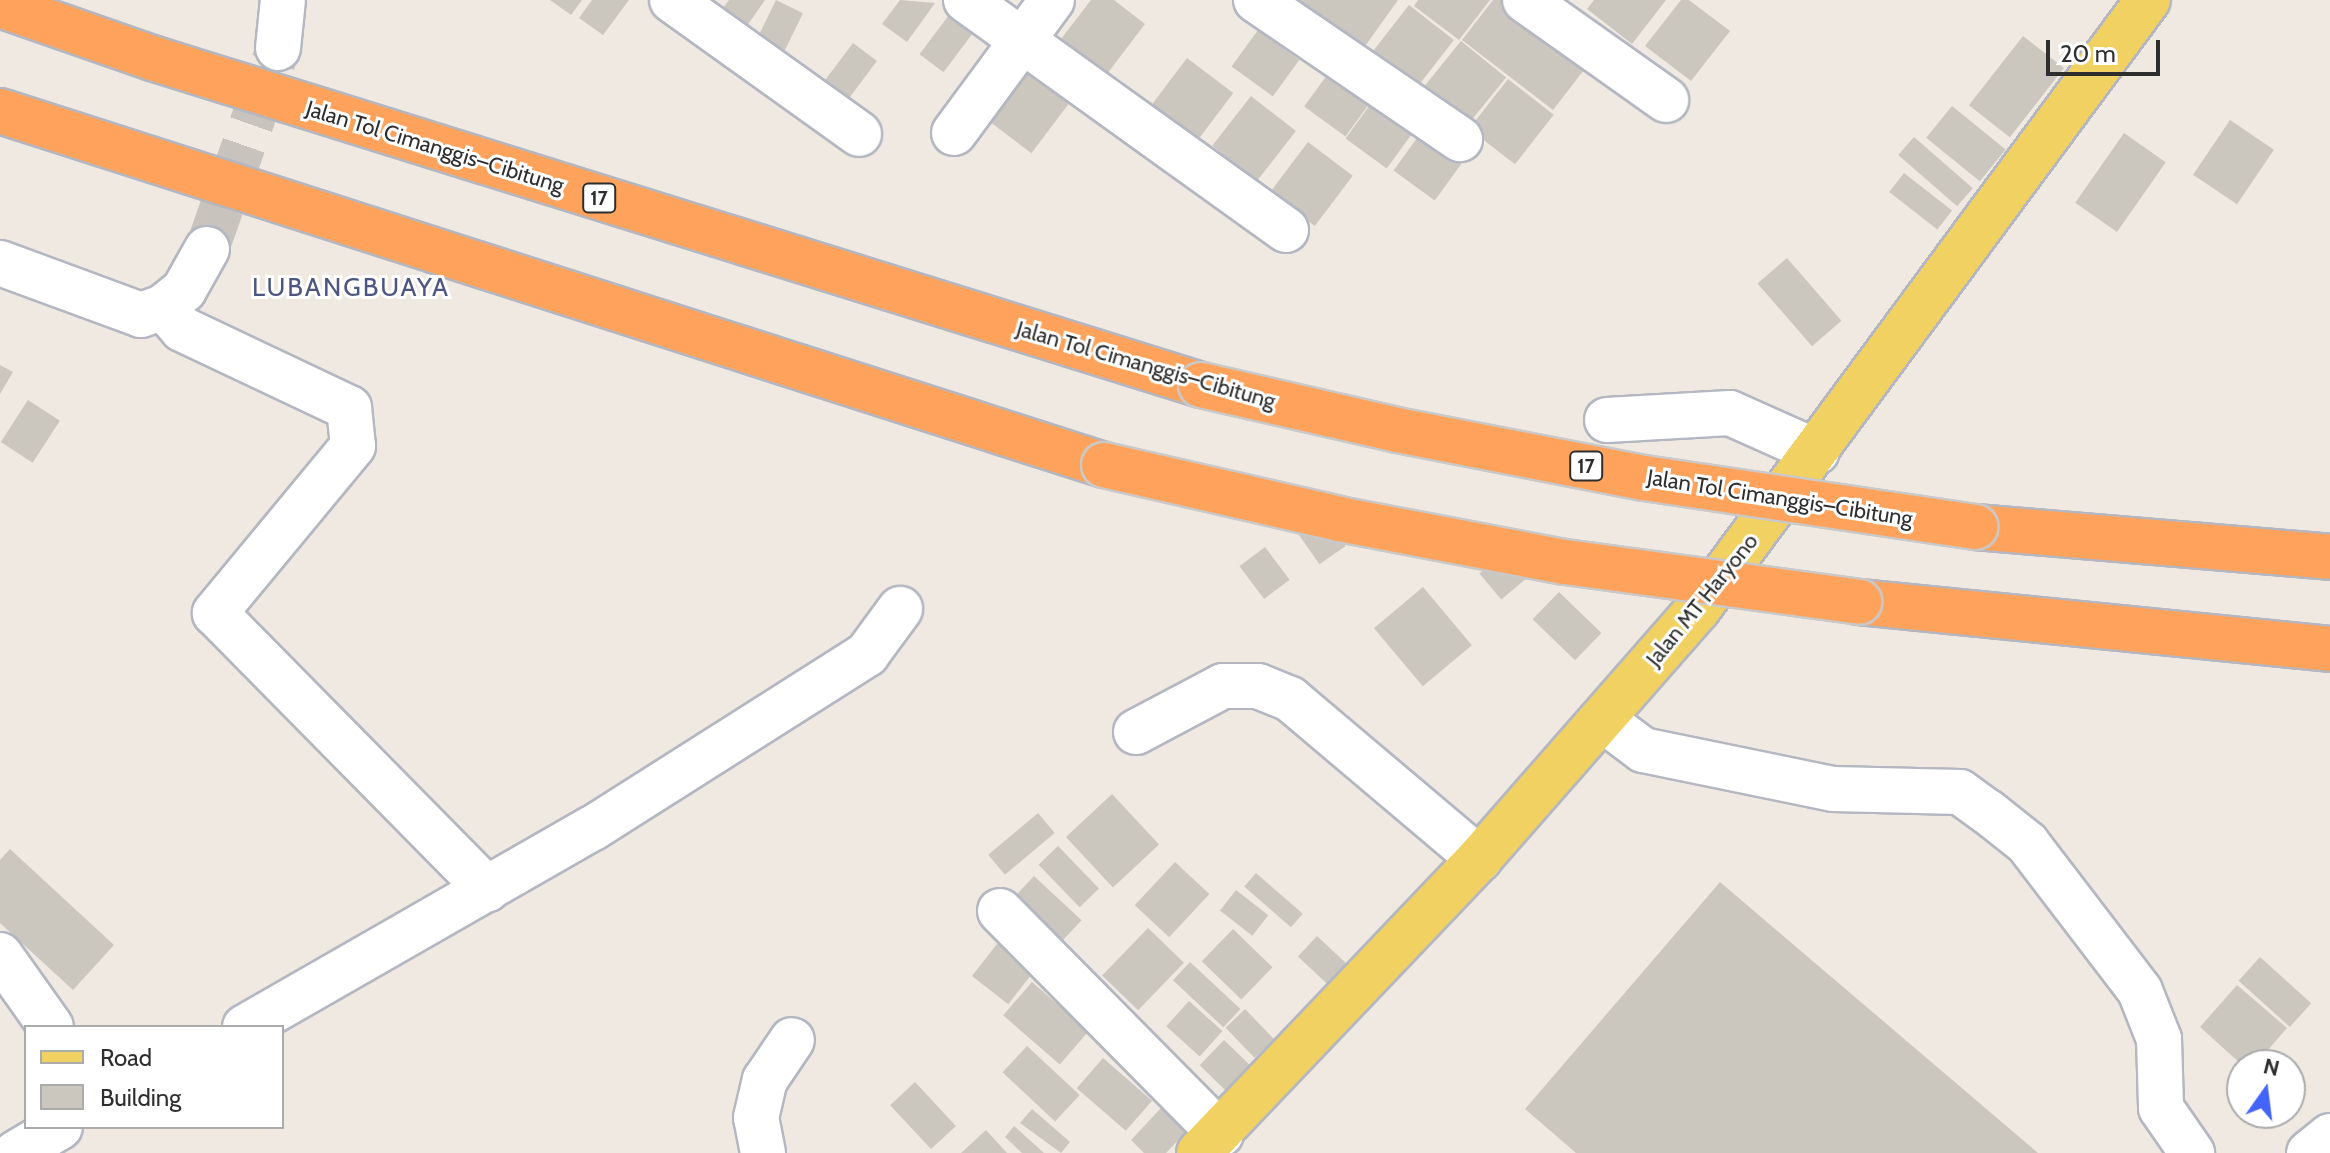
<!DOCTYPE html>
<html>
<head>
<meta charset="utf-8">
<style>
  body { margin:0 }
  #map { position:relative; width:2330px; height:1153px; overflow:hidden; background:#efe9e1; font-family:Cabin,sans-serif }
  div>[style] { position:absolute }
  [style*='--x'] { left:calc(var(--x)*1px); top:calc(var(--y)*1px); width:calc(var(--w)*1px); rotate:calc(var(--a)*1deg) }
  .building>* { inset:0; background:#cbc7bf; transform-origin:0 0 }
  .minor-tunnel>* { height:44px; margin-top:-22px; transform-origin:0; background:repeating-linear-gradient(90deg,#c8c4bd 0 44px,transparent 0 66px) }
  .roads { filter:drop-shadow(2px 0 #b4b7c1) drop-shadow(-2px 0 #b4b7c1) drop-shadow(0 2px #b4b7c1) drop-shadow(0 -2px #b4b7c1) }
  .minor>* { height:44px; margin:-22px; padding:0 22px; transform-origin:22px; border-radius:22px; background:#fff }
  .major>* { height:44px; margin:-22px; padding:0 22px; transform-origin:22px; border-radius:22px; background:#f2d163 }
  .highway>* { height:44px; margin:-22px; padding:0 22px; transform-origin:22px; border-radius:22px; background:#ffa35c }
  .bridges { filter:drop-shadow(2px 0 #c9c9c9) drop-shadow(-2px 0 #c9c9c9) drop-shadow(0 2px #c9c9c9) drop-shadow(0 -2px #c9c9c9) }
  .highway-bridge>* { height:44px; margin:-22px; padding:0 22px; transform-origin:22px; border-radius:22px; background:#ffa35c }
  span { translate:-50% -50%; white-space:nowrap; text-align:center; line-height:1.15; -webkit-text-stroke:6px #fff; paint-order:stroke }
  .shield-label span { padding:2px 6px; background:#fff; border:2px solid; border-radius:6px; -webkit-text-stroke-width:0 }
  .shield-label { font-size:20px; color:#2e2e2e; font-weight:700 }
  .street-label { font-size:22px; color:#2e2e2e }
  .quarter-label { font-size:26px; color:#4d5680; letter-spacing:2px }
  .legend { position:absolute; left:24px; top:1025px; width:260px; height:104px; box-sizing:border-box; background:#fff; border:2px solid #ababab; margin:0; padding:10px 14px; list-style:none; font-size:24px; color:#2e2e2e }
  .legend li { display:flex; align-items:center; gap:16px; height:40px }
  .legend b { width:40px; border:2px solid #ababab }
  .north { position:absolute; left:2226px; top:1049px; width:80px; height:80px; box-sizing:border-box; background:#fff; border:2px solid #ababab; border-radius:50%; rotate:14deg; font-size:22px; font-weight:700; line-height:32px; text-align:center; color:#2e2e2e }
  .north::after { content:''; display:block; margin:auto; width:28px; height:36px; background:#4264fb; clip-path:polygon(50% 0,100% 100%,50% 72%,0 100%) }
  .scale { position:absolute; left:2046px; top:40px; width:114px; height:36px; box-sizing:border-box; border:4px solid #2e2e2e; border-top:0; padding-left:10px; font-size:24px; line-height:28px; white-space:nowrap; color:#2e2e2e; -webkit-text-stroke:6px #fff; paint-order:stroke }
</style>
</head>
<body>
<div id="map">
  <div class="building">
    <div style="clip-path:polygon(550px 0,582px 0,571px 15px)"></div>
    <div style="clip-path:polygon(592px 0,629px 0,603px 35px,579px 18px)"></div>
    <div style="clip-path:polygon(729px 0,765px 0,744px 30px,720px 12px)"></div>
    <div style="left:776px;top:0;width:30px;height:43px;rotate:26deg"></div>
    <div style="clip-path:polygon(900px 0,935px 3px,907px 42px,882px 24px)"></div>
    <div style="clip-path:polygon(1091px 0,1114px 0,1145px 24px,1107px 74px,1061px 39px)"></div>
    <div style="clip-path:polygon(1299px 0,1398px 0,1363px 49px)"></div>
    <div style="clip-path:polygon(1418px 0,1490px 0,1459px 40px,1414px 6px)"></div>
    <div style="clip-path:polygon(1493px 0,1513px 0,1591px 61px,1553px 110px,1462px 40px)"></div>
    <div style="clip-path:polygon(1594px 0,1666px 0,1632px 44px,1587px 9px)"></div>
    <div style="clip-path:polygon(1681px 0,1689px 0,1730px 31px,1691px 81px,1645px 46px)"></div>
    <div style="left:1409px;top:5px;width:57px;height:63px;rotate:38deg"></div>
    <div style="left:949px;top:15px;width:30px;height:49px;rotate:37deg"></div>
    <div style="left:1258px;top:30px;width:51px;height:45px;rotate:36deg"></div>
    <div style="left:2023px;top:36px;width:52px;height:88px;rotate:38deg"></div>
    <div style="left:1461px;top:41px;width:58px;height:64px;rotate:39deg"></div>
    <div style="left:853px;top:43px;width:30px;height:49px;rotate:37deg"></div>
    <div style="left:1187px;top:58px;width:58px;height:63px;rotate:37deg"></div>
    <div style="left:1023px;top:68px;width:58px;height:63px;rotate:37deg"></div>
    <div style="left:1330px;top:71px;width:51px;height:44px;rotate:36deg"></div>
    <div style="left:1508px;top:79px;width:58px;height:63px;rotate:38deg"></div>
    <div style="left:1251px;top:96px;width:57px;height:63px;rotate:38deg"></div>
    <div style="left:1372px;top:102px;width:51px;height:45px;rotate:36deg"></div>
    <div style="left:1952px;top:106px;width:69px;height:41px;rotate:39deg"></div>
    <div style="left:2230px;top:120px;width:53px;height:66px;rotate:34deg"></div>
    <div style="left:2124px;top:133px;width:51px;height:85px;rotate:35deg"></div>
    <div style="left:1420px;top:134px;width:51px;height:45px;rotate:36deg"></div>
    <div style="left:1914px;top:137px;width:78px;height:24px;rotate:41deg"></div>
    <div style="left:1308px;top:142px;width:56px;height:63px;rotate:37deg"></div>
    <div style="left:1904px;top:173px;width:61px;height:24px;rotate:38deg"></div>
    <div style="left:1787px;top:258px;width:83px;height:39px;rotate:49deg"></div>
    <div style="clip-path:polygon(0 365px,13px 372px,0 394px)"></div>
    <div style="left:28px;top:400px;width:38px;height:50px;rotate:33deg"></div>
    <div style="left:1317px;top:505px;width:50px;height:32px;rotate:55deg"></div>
    <div style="left:1530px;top:531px;width:34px;height:66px;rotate:50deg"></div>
    <div style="left:1265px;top:547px;width:41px;height:32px;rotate:53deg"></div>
    <div style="left:1423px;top:587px;width:76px;height:64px;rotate:50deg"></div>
    <div style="left:1559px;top:592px;width:59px;height:38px;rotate:44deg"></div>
    <div style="left:1112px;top:794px;width:69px;height:63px;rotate:47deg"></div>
    <div style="left:1038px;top:813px;width:26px;height:65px;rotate:50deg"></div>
    <div style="left:1058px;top:846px;width:59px;height:27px;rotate:46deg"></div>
    <div style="clip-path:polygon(10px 849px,114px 945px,73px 990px,0 923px,0 860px)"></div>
    <div style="left:1175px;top:862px;width:47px;height:59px;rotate:43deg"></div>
    <div style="left:1256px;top:873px;width:62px;height:18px;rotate:41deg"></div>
    <div style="left:1034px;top:876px;width:65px;height:39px;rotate:43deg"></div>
    <div style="clip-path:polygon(1720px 882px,2038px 1153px,1576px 1153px,1525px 1109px)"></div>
    <div style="left:1236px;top:890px;width:41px;height:26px;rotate:38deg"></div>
    <div style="left:1148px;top:928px;width:50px;height:66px;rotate:44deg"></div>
    <div style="left:1233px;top:929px;width:55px;height:45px;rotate:44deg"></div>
    <div style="left:1004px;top:935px;width:46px;height:52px;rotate:38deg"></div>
    <div style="left:1317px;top:936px;width:41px;height:28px;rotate:43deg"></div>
    <div style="left:2260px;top:957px;width:69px;height:32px;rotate:42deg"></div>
    <div style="left:1190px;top:962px;width:69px;height:25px;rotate:43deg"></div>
    <div style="left:1032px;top:982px;width:75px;height:44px;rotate:41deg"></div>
    <div style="clip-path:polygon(2237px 985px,2287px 1028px,2255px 1065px,2242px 1065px,2200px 1027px)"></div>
    <div style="left:1189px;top:1001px;width:45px;height:34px;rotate:42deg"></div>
    <div style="left:1245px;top:1009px;width:42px;height:27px;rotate:46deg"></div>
    <div style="left:1224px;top:1040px;width:37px;height:35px;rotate:44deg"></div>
    <div style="left:1027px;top:1046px;width:72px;height:36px;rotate:43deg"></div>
    <div style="left:1103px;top:1058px;width:65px;height:40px;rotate:41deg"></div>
    <div style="left:915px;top:1082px;width:60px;height:34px;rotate:47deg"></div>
    <div style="clip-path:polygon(1161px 1108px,1186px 1132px,1166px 1153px,1144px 1153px,1131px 1140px)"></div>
    <div style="clip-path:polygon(1032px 1109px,1070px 1142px,1061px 1153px,1020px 1123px)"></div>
    <div style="clip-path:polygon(1014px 1126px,1044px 1153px,1022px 1153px,1005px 1137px)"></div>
    <div style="clip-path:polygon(986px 1130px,1007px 1153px,961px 1153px)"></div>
  </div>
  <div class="minor-tunnel">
    <div style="--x:207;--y:249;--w:213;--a:-70.5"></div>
  </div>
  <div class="roads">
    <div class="minor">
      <div style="--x:672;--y:0;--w:230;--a:35.6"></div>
      <div style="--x:966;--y:0;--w:394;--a:35.7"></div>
      <div style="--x:1256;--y:0;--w:247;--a:34.3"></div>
      <div style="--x:1525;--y:0;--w:173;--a:35.3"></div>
      <div style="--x:278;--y:48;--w:48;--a:-84.1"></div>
      <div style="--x:954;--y:133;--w:165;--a:-53.6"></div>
      <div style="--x:0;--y:263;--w:150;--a:20.2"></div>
      <div style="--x:141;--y:315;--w:23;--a:-20"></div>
      <div style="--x:163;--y:307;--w:27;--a:-39"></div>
      <div style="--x:184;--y:290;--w:47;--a:-60.7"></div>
      <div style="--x:163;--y:307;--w:29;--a:49"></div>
      <div style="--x:182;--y:329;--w:185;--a:25.3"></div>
      <div style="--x:349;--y:408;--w:38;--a:84"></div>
      <div style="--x:353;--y:446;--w:217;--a:129.6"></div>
      <div style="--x:215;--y:613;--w:388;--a:45.4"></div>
      <div style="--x:1607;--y:420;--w:123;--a:-3.3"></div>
      <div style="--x:1730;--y:413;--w:95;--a:24.1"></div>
      <div style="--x:1603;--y:720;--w:50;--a:36.9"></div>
      <div style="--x:1643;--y:750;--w:194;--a:11.6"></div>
      <div style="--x:1833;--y:789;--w:127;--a:1.4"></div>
      <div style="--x:1960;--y:792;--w:34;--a:36"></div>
      <div style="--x:1988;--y:812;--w:50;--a:38.5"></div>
      <div style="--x:2027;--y:843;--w:186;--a:52.6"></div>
      <div style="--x:2140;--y:991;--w:52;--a:68.4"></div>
      <div style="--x:2159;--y:1039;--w:69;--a:88.3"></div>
      <div style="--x:2161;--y:1108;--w:55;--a:55.4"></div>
      <div style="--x:1136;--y:732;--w:98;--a:-27.9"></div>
      <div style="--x:1223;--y:686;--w:35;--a:0"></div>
      <div style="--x:1258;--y:686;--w:35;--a:22"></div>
      <div style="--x:1290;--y:699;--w:248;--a:40.2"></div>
      <div style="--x:1000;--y:911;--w:314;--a:45.3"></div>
      <div style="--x:0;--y:955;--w:88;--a:54.7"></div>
      <div style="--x:245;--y:1027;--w:401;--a:-29.8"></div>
      <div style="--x:593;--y:828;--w:325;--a:-32.4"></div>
      <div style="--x:867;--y:654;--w:56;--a:-53.7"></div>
      <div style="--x:16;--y:1153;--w:51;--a:-30.6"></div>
      <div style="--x:763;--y:1153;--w:36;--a:-101"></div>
      <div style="--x:756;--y:1118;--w:39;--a:-77"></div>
      <div style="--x:765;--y:1080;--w:48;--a:-56"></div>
      <div style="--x:2309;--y:1153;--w:27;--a:-39"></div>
    </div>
    <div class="major">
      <div style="--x:1199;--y:1153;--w:406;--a:-46.4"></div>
      <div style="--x:1479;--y:859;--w:332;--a:-48.8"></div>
      <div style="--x:1698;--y:609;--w:757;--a:-53.54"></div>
    </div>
    <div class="highway">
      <div style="--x:0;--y:5;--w:161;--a:19.2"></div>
      <div style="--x:152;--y:58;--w:1099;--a:17.31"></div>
      <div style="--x:0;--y:111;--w:1159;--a:17.78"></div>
      <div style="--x:1975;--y:527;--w:356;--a:4.8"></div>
      <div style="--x:1859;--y:602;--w:473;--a:5.7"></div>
    </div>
  </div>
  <div class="bridges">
    <div class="highway-bridge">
      <div style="--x:1201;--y:385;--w:201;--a:12.9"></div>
      <div style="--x:1397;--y:430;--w:252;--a:11"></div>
      <div style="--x:1644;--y:478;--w:335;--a:8.4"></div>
      <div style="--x:1104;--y:465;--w:241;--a:12.9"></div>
      <div style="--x:1339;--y:519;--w:230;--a:10.8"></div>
      <div style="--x:1565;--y:562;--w:297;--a:7.7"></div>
    </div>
  </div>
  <div class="shield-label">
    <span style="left:599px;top:198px">17</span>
    <span style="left:1586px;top:466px">17</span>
  </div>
  <div class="street-label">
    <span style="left:435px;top:147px;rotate:17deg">Jalan Tol Cimanggis–Cibitung</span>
    <span style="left:1146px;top:365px;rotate:16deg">Jalan Tol Cimanggis–Cibitung</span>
    <span style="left:1780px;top:498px;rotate:9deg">Jalan Tol Cimanggis–Cibitung</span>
    <span style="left:1702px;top:600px;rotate:-51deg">Jalan MT Haryono</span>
  </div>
  <div class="quarter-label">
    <span style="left:351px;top:288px">LUBANGBUAYA</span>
  </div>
  <ul class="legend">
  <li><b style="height:10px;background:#f2d163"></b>Road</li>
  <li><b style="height:22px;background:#cbc7bf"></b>Building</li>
  </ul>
  <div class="north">N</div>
  <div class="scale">20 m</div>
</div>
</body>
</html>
